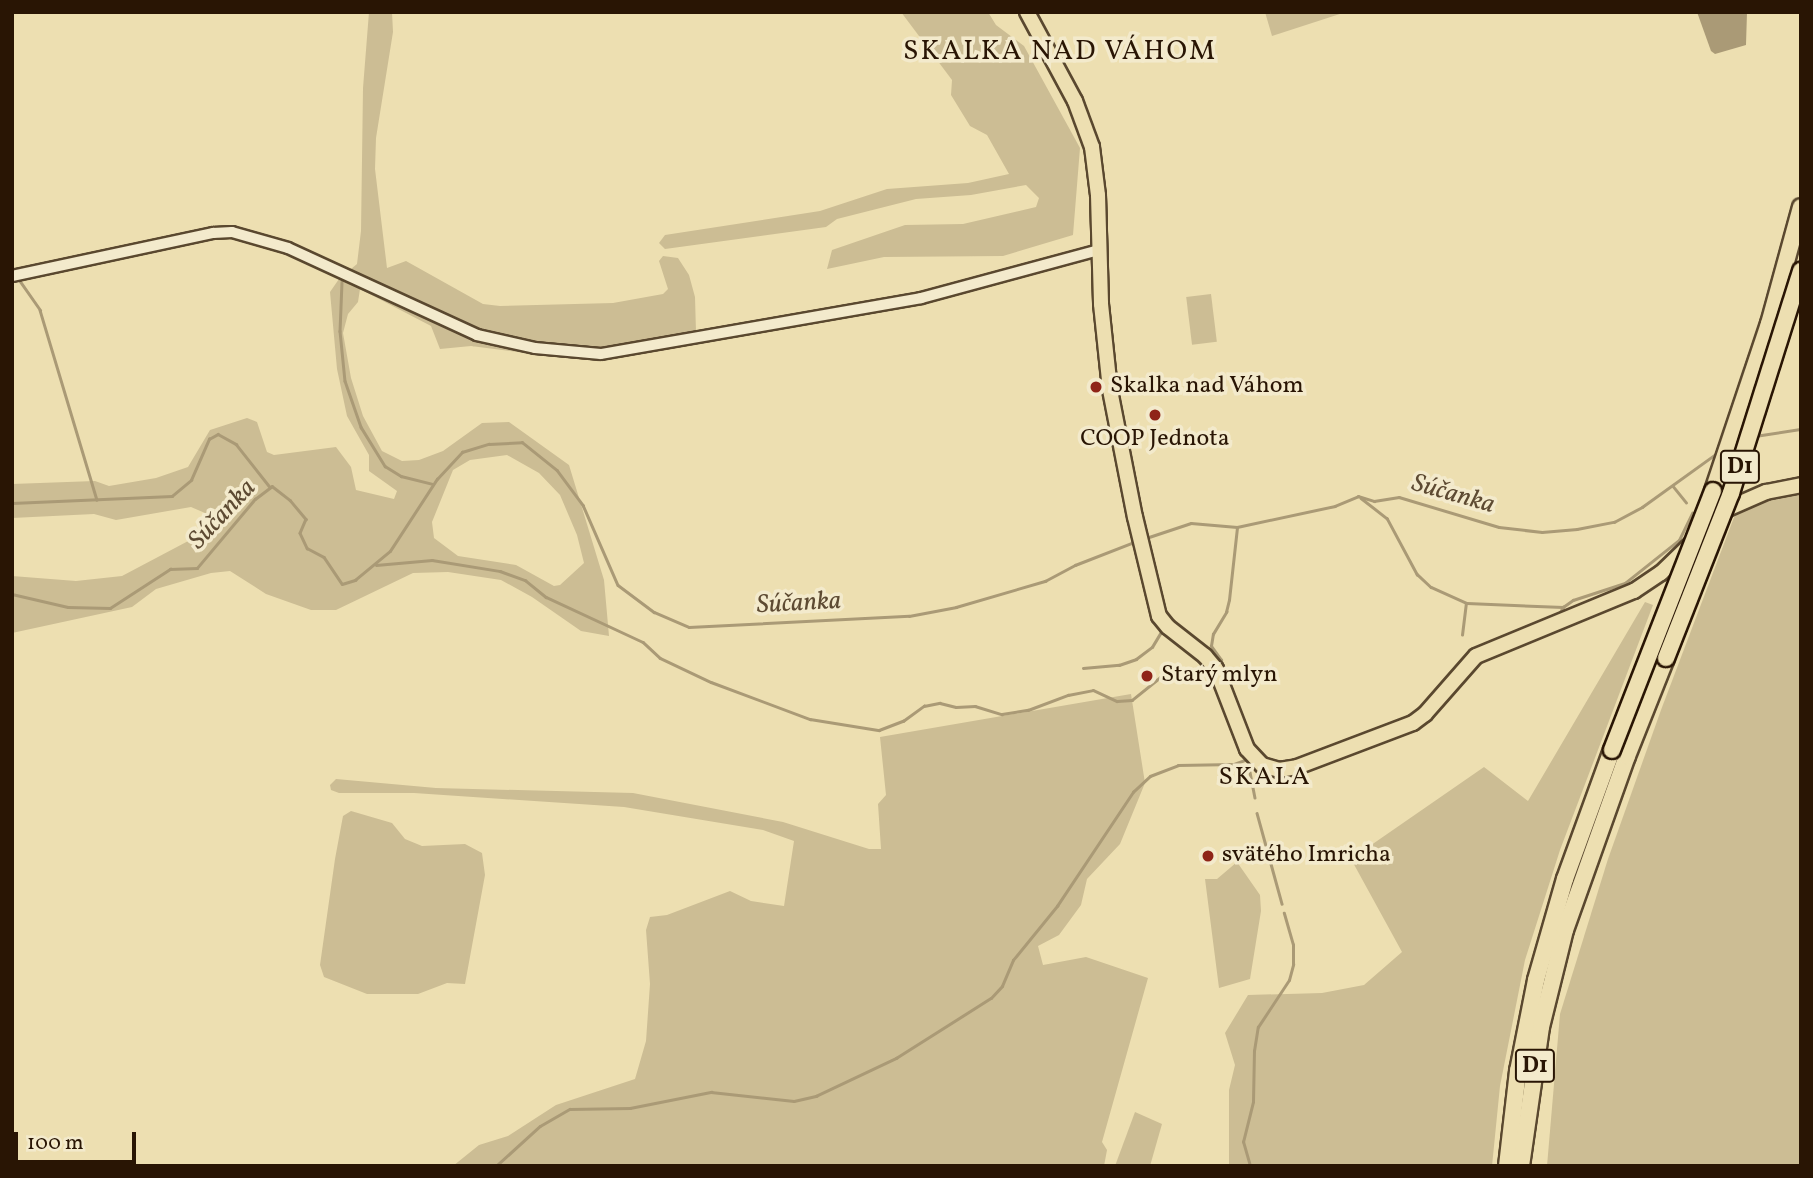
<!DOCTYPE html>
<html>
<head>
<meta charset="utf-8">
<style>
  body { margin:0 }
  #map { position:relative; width:1813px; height:1178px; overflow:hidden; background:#eddfb1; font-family:Vollkorn,serif }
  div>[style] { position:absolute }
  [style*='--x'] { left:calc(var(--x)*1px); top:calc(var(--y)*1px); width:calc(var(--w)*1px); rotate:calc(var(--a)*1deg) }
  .green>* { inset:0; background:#ccbd94; transform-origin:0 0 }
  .water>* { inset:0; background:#aa9a76 }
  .stream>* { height:2.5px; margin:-1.25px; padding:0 1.25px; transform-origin:1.25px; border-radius:1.25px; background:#aa9a76 }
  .roads { filter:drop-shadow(2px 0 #5a482f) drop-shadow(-2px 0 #5a482f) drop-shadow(0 2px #5a482f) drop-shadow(0 -2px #5a482f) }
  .minor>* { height:10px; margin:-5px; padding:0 5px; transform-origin:5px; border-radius:5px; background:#f3eacc }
  .major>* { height:14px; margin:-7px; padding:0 7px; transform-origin:7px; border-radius:7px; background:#eddfb1 }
  .highway>* { height:16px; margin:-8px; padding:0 8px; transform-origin:8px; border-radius:8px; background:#eddfb1 }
  .bridges { filter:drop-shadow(2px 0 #291504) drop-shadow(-2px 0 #291504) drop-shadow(0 2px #291504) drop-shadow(0 -2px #291504) }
  .highway-bridge>* { height:16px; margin:-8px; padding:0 8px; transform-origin:8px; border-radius:8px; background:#eddfb1 }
  .dots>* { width:19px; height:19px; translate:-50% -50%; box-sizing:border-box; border:4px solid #f3eacc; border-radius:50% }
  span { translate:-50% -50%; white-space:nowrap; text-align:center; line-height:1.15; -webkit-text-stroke:7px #f3eacc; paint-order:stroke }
  .shield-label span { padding:2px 5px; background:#f3eacc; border:2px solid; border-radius:5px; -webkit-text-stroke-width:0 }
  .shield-label { font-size:23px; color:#291504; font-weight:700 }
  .poi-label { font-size:24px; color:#291504 }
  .left { translate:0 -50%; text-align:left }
  .water-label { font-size:26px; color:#5d4a32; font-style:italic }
  .neighbourhood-label { font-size:26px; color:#291504; letter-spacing:2px }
  .quarter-label { font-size:28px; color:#291504; letter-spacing:2px }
  .frame { position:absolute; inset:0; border:14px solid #291504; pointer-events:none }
  .scale { position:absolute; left:14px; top:1132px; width:122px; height:32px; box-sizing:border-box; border:4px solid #291504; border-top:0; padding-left:9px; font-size:21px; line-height:24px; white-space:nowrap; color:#291504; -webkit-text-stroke:5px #f3eacc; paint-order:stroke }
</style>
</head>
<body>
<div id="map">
  <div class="green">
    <div style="clip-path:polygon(evenodd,369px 12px,392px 12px,393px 32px,376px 138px,375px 169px,387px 268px,406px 261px,483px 304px,500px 306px,613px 303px,663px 294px,668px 289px,659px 261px,663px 256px,678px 258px,689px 275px,695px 297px,696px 332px,549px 356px,471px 346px,440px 349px,431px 326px,360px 289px,358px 302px,348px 314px,343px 333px,351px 378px,363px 416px,382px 451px,402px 461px,419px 460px,443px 451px,482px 423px,509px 422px,569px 465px,604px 580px,609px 636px,581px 631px,532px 597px,501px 580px,448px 572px,413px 573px,336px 610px,311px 610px,266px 594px,230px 571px,211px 573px,156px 589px,132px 607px,12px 633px,12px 576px,76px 581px,122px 576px,192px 539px,205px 513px,191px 507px,116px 520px,94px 514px,12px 518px,12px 484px,95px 481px,109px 486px,156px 478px,188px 467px,210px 430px,247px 418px,257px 422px,267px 452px,274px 455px,336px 447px,351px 467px,356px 490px,394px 499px,397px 491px,369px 471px,369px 455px,347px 416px,337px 369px,330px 292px,339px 279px,357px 264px,361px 231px,363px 88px,369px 12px,507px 455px,539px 473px,560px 495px,577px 535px,584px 563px,560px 585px,554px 586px,516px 565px,458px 556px,434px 538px,432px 522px,453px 470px,470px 460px,507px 455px)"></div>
    <div style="clip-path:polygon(901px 12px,988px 12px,996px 25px,1024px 46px,1080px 148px,1073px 235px,1003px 256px,884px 257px,827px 269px,832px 250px,905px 225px,963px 224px,1036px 207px,1039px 198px,1026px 185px,971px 195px,916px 199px,837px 219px,826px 227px,665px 249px,659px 243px,665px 235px,820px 211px,887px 189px,968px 183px,1009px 174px,987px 135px,970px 126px,951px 95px,952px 80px)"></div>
    <div style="clip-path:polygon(1265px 12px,1346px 12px,1272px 36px)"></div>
    <div style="left:1211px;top:294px;width:48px;height:25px;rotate:83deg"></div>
    <div style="clip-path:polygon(1801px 489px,1801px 1166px,1547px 1166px,1560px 1014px,1608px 859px,1661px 710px,1736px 512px,1747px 502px)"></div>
    <div style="clip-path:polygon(1645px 602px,1653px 605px,1560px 850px,1525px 960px,1500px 1086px,1492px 1166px,1229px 1166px,1229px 1090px,1235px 1065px,1225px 1033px,1248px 995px,1322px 993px,1364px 985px,1402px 952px,1351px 859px,1484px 767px,1528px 801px)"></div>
    <div style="clip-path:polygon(1131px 694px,1145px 783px,1120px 844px,1087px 879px,1081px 905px,1059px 935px,1038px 946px,1043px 965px,1086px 957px,1148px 978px,1102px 1142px,1107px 1150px,1104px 1166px,453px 1166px,479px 1145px,508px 1136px,556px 1105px,635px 1079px,646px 1041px,650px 984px,646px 930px,650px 917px,667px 915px,730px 891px,751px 901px,784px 906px,794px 841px,763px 830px,624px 807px,414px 793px,339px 793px,331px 790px,330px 785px,336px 779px,436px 788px,633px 793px,783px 822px,869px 849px,881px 849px,878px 804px,886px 795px,880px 737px)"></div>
    <div style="clip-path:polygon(351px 811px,392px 823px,405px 839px,422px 846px,465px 844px,482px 853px,485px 875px,465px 984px,447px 983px,418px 994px,367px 994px,324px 977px,320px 965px,335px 859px,343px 816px)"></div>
    <div style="clip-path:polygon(1237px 862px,1260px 895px,1261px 911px,1250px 979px,1219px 988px,1205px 879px,1217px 879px)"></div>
    <div style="clip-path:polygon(1135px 1112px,1162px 1124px,1150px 1166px,1115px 1166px)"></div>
  </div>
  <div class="water">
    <div style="clip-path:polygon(1697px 12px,1747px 12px,1746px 45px,1715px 54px,1711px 51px)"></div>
  </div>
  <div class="stream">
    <div style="--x:18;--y:278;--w:39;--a:55"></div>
    <div style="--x:40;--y:310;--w:198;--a:73.3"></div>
    <div style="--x:342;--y:282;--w:49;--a:92.3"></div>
    <div style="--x:340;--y:331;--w:50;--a:84.3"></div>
    <div style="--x:345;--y:381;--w:49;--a:70.8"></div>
    <div style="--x:361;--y:427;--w:46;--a:58.4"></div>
    <div style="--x:385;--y:466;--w:19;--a:32"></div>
    <div style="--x:401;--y:476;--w:33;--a:14"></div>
    <div style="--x:1755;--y:436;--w:47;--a:-8.7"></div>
    <div style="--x:1673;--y:486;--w:21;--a:51"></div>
    <div style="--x:1361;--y:498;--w:33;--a:38"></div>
    <div style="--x:1387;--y:518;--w:64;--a:61.8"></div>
    <div style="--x:1417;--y:574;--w:19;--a:43"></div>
    <div style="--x:1431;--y:587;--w:39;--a:24"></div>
    <div style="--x:1467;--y:603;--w:96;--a:2.4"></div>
    <div style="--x:1563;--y:607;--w:12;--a:-35"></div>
    <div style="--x:1573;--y:600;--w:55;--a:-18.1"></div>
    <div style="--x:1625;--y:583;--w:69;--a:-38.5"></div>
    <div style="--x:1679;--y:540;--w:30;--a:-64"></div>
    <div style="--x:12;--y:503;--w:160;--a:-2.5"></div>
    <div style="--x:172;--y:496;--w:25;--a:-40"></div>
    <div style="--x:191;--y:480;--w:45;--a:-66.3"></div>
    <div style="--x:209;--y:439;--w:10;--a:-29"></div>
    <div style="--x:218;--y:434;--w:21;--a:29"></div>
    <div style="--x:236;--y:444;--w:55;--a:51.7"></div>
    <div style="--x:1146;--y:538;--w:47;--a:-18.4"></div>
    <div style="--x:1191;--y:523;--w:46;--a:5"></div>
    <div style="--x:1237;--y:527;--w:100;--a:-12.1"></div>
    <div style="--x:1335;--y:506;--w:25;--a:-23"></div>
    <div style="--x:1358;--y:496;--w:17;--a:17"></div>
    <div style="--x:1374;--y:501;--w:25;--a:-9"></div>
    <div style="--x:1399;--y:497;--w:104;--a:16.7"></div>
    <div style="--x:1499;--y:527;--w:43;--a:6.6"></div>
    <div style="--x:1542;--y:532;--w:35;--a:-5"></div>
    <div style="--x:1577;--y:529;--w:38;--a:-11"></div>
    <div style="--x:1614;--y:522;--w:32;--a:-28"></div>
    <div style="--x:1642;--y:507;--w:96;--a:-35.7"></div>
    <div style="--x:376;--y:565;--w:56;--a:-5.1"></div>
    <div style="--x:432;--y:560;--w:69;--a:9.2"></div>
    <div style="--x:500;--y:571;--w:27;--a:20"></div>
    <div style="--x:525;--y:580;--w:27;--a:39"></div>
    <div style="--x:546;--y:597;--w:107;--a:24.9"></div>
    <div style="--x:643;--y:642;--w:23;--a:43"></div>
    <div style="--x:660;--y:658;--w:56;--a:25.2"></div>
    <div style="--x:711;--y:682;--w:106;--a:20.5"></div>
    <div style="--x:810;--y:719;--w:70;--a:9.1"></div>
    <div style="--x:879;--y:730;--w:26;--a:-21"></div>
    <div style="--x:903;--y:721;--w:26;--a:-36"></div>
    <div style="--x:924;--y:706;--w:16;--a:-11"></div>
    <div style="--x:940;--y:703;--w:16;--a:14"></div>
    <div style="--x:956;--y:707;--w:19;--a:-3"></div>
    <div style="--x:975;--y:706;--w:28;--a:17"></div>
    <div style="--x:1002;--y:714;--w:26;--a:-9"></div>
    <div style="--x:1028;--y:710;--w:43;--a:-20.6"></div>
    <div style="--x:1068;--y:695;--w:25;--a:-11"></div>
    <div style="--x:1093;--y:690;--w:26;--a:25"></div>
    <div style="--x:1117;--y:701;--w:15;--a:-4"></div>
    <div style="--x:1132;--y:700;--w:36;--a:-39"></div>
    <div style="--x:1160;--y:677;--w:18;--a:-19"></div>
    <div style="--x:1177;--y:671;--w:19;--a:9"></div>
    <div style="--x:1196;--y:674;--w:12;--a:-14"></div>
    <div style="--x:12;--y:594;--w:57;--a:13.1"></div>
    <div style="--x:68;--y:607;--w:42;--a:1.4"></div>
    <div style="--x:110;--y:608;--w:72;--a:-33"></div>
    <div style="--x:170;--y:569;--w:27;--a:-2"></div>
    <div style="--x:197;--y:568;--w:90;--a:-50"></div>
    <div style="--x:255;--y:499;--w:21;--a:-37"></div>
    <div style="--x:272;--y:486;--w:23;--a:38"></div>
    <div style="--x:290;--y:500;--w:25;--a:50"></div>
    <div style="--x:306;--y:519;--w:15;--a:113"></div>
    <div style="--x:300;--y:533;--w:17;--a:65"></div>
    <div style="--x:307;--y:548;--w:19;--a:28"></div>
    <div style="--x:324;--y:557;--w:32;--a:56"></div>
    <div style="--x:342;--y:584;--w:14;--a:-17"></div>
    <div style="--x:355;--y:580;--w:45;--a:-39.6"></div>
    <div style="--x:390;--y:551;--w:86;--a:-56.9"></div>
    <div style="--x:437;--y:479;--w:37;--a:-47"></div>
    <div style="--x:462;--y:452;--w:28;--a:-17"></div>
    <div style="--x:489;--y:444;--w:33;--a:-3"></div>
    <div style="--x:522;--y:442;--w:45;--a:38.7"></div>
    <div style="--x:557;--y:470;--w:44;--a:53.4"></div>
    <div style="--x:583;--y:505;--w:87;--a:66.4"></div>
    <div style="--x:618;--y:585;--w:45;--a:36.9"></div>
    <div style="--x:654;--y:612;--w:38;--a:23"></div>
    <div style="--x:689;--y:627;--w:220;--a:-2.9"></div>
    <div style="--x:909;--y:616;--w:48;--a:-10.8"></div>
    <div style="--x:956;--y:607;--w:93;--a:-16.3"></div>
    <div style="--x:1045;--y:581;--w:34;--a:-28"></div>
    <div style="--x:1075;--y:565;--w:66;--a:-21.2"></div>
    <div style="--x:1462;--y:635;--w:31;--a:-83"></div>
    <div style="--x:1509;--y:635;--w:54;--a:-22.8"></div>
    <div style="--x:1559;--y:614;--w:8;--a:-60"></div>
    <div style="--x:1221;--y:660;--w:48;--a:70.4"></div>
    <div style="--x:1217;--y:663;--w:5;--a:-37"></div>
    <div style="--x:1221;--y:660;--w:17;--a:-126"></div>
    <div style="--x:1211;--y:646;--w:12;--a:-81"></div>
    <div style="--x:1213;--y:634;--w:26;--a:-59"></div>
    <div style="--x:1226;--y:612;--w:12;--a:-76"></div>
    <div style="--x:1229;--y:600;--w:73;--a:-83.7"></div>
    <div style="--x:1083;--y:668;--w:36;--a:-5"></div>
    <div style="--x:1119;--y:665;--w:18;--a:-19"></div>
    <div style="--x:1136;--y:659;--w:20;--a:-37"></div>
    <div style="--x:1152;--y:647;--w:17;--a:-59"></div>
    <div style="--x:1244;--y:721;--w:21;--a:71"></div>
    <div style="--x:1249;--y:767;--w:31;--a:79"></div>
    <div style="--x:1257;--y:813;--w:94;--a:74.6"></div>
    <div style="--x:496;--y:1166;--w:59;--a:-42.3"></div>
    <div style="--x:540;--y:1126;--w:34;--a:-30"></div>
    <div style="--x:570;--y:1109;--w:60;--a:-1"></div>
    <div style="--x:630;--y:1108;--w:83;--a:-11.2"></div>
    <div style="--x:711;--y:1092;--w:83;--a:6.2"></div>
    <div style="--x:794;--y:1101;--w:23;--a:-13"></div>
    <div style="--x:816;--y:1096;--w:89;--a:-25.4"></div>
    <div style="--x:896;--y:1058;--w:112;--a:-32.3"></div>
    <div style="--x:991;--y:998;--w:16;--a:-47"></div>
    <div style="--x:1002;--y:986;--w:28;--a:-67"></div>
    <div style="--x:1013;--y:960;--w:70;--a:-50.8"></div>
    <div style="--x:1057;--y:906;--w:137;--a:-56.3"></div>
    <div style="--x:1133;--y:792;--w:23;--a:-43"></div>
    <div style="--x:1150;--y:776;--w:30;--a:-21"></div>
    <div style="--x:1178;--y:765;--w:56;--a:-1"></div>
    <div style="--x:1234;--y:764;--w:12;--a:-20"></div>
    <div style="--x:1250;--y:1166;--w:25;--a:-106"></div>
    <div style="--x:1243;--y:1142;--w:41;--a:-76"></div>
    <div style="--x:1253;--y:1102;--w:51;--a:-88.9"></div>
    <div style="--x:1254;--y:1051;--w:24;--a:-81"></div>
    <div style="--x:1258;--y:1027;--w:56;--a:-56.6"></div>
    <div style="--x:1289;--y:980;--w:16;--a:-75"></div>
    <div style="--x:1293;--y:965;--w:20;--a:-90"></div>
    <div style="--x:1293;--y:945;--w:33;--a:-106"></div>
  </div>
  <div class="roads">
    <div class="minor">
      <div style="--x:12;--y:276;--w:206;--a:-12.1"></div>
      <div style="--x:213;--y:233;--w:19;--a:-3"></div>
      <div style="--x:232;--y:232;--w:58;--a:15.9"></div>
      <div style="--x:288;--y:248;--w:208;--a:24.7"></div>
      <div style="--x:477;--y:335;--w:59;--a:12.6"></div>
      <div style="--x:535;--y:348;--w:66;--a:5.2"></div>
      <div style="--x:601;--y:354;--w:325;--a:-9.9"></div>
      <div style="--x:921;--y:298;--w:184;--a:-15.1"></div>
    </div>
    <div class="major">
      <div style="--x:1027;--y:12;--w:101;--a:61.7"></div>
      <div style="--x:1075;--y:101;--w:49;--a:69.7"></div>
      <div style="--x:1092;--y:147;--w:48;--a:82.9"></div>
      <div style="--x:1098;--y:195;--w:109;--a:88.4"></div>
      <div style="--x:1101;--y:304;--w:86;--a:84"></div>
      <div style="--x:1110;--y:390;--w:129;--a:78.9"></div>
      <div style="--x:1135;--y:517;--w:102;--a:76.4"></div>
      <div style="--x:1159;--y:616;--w:14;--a:51"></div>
      <div style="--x:1168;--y:627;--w:47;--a:38.1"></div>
      <div style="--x:1205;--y:656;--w:17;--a:50"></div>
      <div style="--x:1216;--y:669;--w:86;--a:68.8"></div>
      <div style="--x:1247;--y:749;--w:22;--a:47"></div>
      <div style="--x:1262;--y:765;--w:18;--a:16"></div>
      <div style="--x:1279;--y:770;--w:18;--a:-9"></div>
      <div style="--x:1297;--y:767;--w:124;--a:-20.8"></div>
      <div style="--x:1413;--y:723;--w:15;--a:-37"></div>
      <div style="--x:1425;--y:714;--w:77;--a:-48.7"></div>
      <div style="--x:1476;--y:656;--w:171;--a:-22.4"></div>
      <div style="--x:1634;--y:591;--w:32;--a:-34"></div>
      <div style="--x:1661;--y:573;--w:92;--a:-44.1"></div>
      <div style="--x:1727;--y:509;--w:43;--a:-23.6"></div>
      <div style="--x:1766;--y:492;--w:36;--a:-11"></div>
    </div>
    <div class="highway">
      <div style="--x:1713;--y:491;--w:176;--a:-71.5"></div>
      <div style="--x:1769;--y:324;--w:121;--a:-74.7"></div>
      <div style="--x:1507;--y:1166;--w:96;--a:-83.4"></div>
      <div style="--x:1518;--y:1071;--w:93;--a:-78.8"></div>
      <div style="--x:1536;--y:980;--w:105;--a:-74"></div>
      <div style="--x:1565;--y:879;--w:137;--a:-70"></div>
      <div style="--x:1521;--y:1166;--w:140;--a:-81.8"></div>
      <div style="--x:1541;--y:1027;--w:100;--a:-76.1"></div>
      <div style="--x:1565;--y:930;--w:185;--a:-70.4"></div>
      <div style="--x:1627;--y:756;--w:105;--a:-68.3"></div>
    </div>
  </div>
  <div class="bridges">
    <div class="highway-bridge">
      <div style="--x:1666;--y:658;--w:177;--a:-68.5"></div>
      <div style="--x:1731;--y:493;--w:233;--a:-72.5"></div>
      <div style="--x:1612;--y:750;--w:278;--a:-68.7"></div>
    </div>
  </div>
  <div class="dots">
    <div style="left:1096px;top:387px;background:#8f2418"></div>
    <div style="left:1155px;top:415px;background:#8f2418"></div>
    <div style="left:1147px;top:676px;background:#8f2418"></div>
    <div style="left:1208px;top:856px;background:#8f2418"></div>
  </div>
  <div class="shield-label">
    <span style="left:1740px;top:467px">D1</span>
    <span style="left:1535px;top:1066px">D1</span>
  </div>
  <div class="poi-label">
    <span class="left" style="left:1110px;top:387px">Skalka nad Váhom</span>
    <span style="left:1155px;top:440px">COOP Jednota</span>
    <span class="left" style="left:1161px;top:676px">Starý mlyn</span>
    <span class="left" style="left:1222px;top:856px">svätého Imricha</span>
  </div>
  <div class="water-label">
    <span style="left:1453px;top:495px;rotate:16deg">Súčanka</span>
    <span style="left:223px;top:515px;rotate:-47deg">Súčanka</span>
    <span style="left:799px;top:604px;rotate:-3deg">Súčanka</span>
  </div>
  <div class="neighbourhood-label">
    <span style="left:1265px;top:778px">SKALA</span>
  </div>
  <div class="quarter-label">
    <span style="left:1060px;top:52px">SKALKA NAD VÁHOM</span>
  </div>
  <div class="frame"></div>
  <div class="scale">100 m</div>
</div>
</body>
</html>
